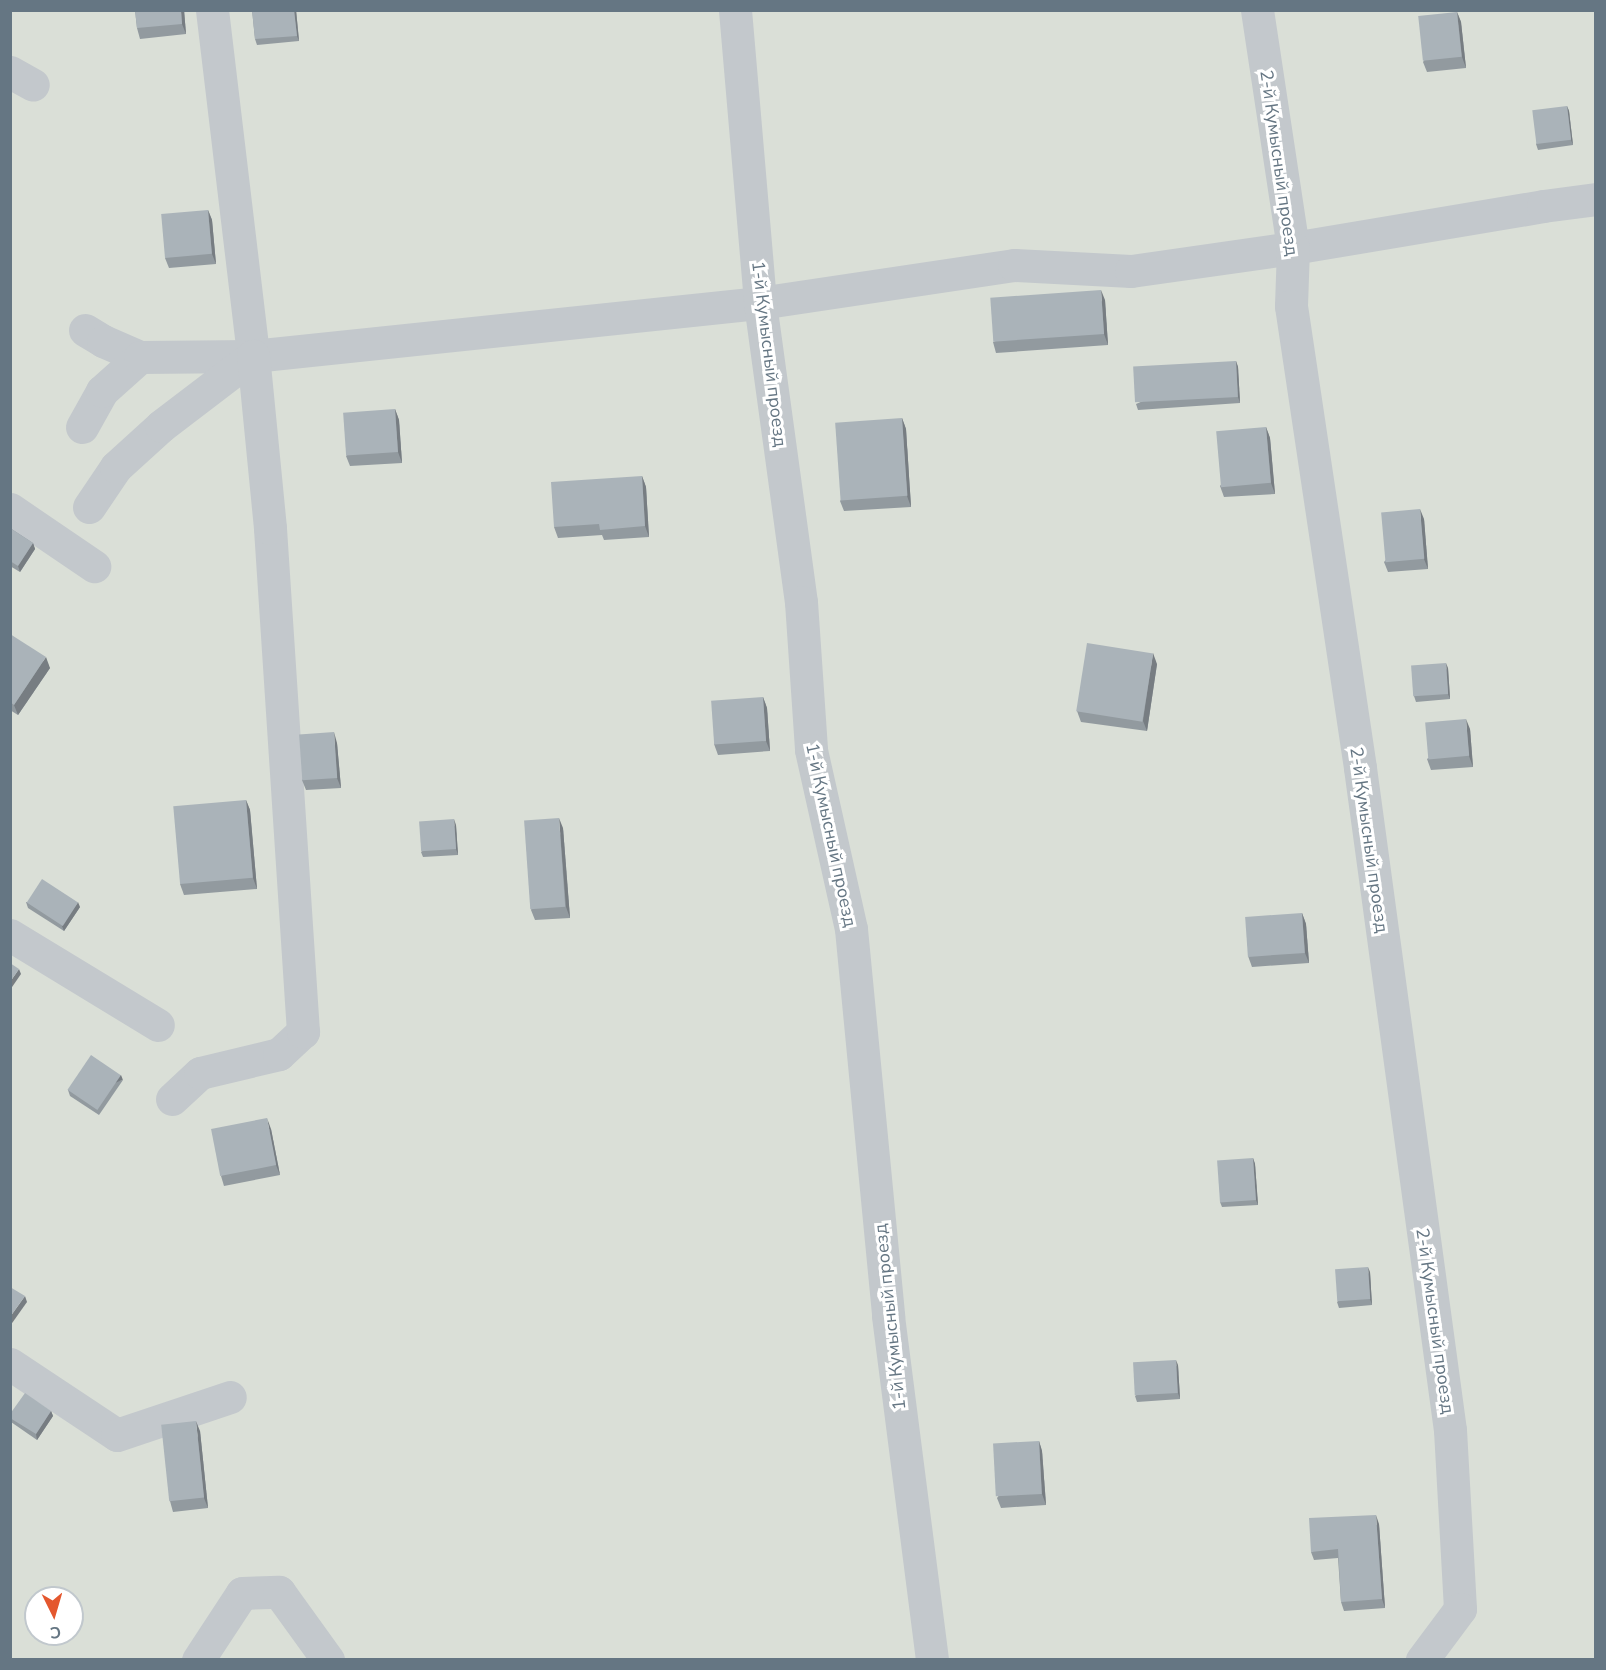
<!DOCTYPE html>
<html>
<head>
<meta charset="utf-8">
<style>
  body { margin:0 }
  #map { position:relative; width:1606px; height:1670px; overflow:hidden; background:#fafaf8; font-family:"Nunito Sans",sans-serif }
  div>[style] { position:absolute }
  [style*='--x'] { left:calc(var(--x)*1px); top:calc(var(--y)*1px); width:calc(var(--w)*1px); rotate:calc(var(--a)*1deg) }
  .green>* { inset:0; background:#dadfd7 }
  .minor>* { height:33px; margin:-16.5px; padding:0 16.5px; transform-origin:16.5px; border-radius:16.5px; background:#c3c8cc }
  .wall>* { inset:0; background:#929a9f }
  .shaded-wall>* { inset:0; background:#777d82; transform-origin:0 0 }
  .building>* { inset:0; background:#aab3b9; transform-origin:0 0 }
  span { translate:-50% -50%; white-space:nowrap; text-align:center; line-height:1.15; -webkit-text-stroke:6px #fff; paint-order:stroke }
  .street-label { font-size:18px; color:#657683 }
  .frame { position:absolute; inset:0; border:12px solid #657683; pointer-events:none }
  .north { position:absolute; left:24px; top:1586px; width:60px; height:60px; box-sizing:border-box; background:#fff; border:2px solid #c1c8cd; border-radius:50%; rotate:175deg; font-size:16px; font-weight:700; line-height:24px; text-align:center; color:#657683 }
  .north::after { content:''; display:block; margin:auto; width:21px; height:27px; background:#e4572e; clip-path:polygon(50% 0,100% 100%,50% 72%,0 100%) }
</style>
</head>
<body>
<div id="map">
  <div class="green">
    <div style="clip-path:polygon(evenodd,11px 11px,1595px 11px,1595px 1659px,11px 1660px,11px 11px,36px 1598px,72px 1598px,72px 1634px,36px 1634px,36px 1598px)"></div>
  </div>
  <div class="minor">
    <div style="--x:212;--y:10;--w:348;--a:83.2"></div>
    <div style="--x:253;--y:356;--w:510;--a:-5.97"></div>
    <div style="--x:760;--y:303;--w:257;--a:-8.5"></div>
    <div style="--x:1014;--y:265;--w:117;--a:2.9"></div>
    <div style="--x:1131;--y:271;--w:164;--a:-8.1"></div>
    <div style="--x:1293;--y:248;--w:254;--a:-9.5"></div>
    <div style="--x:1543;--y:206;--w:53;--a:-7.5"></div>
    <div style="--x:735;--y:10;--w:294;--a:85.1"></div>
    <div style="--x:760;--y:303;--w:302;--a:82.2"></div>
    <div style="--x:801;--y:602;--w:148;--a:86.1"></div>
    <div style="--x:811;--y:750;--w:183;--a:77.4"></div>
    <div style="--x:851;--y:929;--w:389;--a:84.5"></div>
    <div style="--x:888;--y:1316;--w:347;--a:82.7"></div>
    <div style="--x:1257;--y:10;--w:241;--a:81.4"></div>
    <div style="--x:1293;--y:248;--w:58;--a:92"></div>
    <div style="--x:1291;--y:306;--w:467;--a:81.5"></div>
    <div style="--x:1360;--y:768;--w:668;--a:82.26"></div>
    <div style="--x:1450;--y:1430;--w:179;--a:86.8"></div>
    <div style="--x:1460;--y:1609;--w:64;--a:126.7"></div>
    <div style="--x:10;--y:72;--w:26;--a:29"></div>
    <div style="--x:85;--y:330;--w:21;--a:31"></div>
    <div style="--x:103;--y:341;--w:40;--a:23.4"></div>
    <div style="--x:82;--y:427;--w:41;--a:-60.9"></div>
    <div style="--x:102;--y:391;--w:51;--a:-41.8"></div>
    <div style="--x:140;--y:357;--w:113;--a:-0.5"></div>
    <div style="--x:89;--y:507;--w:48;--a:-56"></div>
    <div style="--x:116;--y:467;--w:61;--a:-42.3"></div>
    <div style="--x:161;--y:426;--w:116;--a:-37.3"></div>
    <div style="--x:10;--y:509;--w:102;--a:34.2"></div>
    <div style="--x:10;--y:935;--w:173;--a:31.3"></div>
    <div style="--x:172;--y:1099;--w:38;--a:-43"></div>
    <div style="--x:200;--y:1073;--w:81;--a:-13.5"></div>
    <div style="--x:279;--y:1054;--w:33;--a:-43"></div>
    <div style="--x:303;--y:1032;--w:505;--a:-93.75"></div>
    <div style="--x:270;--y:528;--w:173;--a:-95.6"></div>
    <div style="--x:10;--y:1364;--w:128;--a:33.6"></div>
    <div style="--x:117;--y:1435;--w:119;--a:-18.6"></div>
    <div style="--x:198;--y:1660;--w:80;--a:-56.7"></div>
    <div style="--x:242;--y:1593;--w:37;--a:-2"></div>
    <div style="--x:279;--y:1592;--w:84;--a:54.2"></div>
  </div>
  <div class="wall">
    <div style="clip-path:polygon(135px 10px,184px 10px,186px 34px,140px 39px,137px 28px)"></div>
    <div style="clip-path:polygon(252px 10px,296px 10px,299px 41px,257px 45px,255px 39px)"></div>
    <div style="clip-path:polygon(1457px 12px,1461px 22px,1466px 68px,1427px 72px,1423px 62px)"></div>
    <div style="clip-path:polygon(1567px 106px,1569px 111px,1573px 145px,1538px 150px,1536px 144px)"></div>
    <div style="clip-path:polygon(208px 210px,212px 220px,216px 264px,169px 268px,165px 258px)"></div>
    <div style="clip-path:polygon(1105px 300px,1108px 345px,996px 353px,993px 342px)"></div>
    <div style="clip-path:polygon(1236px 361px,1238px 367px,1240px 403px,1138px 410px,1136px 404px)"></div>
    <div style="clip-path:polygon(395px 409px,399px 420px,402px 463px,350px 466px,346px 456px)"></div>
    <div style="clip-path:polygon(902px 418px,906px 429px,911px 507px,844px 511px,840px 501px)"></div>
    <div style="clip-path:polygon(1266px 427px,1270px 438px,1275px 494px,1224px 497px,1220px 486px)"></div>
    <div style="clip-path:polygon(642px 476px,646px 487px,649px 537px,604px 540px,602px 535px,558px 538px,554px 527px)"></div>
    <div style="clip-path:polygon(1424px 519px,1428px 569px,1388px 572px,1384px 562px)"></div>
    <div style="clip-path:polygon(10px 528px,33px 543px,35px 549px,20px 572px,10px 566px)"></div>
    <div style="clip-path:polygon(10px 634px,50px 668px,18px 715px,10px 710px)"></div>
    <div style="clip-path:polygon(1157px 664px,1147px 731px,1081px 722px,1077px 711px)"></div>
    <div style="clip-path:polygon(1448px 668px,1450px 699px,1416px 702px,1414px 696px)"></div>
    <div style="clip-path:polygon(763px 697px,767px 708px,770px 751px,718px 755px,714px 744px)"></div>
    <div style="clip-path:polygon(1470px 729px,1473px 767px,1431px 770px,1427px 759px)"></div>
    <div style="clip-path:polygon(337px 743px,341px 788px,306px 790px,302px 780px)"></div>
    <div style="clip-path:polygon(246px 800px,250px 810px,257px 889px,184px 895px,180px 884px)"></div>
    <div style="clip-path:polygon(456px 825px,458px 855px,423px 857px,421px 852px)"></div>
    <div style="clip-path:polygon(563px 828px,570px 918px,535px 920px,531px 910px)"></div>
    <div style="clip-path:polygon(26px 902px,80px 907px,64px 931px,28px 908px)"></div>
    <div style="clip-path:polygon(1302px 913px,1306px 924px,1309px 963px,1252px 967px,1248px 956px)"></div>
    <div style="clip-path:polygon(123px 1080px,99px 1115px,70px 1096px,68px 1090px)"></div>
    <div style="clip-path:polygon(271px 1129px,280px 1175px,224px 1186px,221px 1176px)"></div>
    <div style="clip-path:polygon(1253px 1158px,1255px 1164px,1258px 1205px,1222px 1207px,1220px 1202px)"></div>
    <div style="clip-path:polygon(1370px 1272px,1372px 1305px,1339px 1308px,1337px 1302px)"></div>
    <div style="clip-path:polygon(1178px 1365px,1180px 1399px,1137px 1402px,1135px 1396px)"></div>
    <div style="clip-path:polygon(51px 1411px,53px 1416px,37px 1440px,11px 1422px,10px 1420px,10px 1414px)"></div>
    <div style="clip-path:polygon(200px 1431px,208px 1508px,173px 1512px,170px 1501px)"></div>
    <div style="clip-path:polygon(1039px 1441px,1042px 1451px,1046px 1505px,1001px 1508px,997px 1498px)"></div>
    <div style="clip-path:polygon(1379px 1524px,1385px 1608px,1344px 1611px,1341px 1602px,1338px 1558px,1314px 1560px,1311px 1552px)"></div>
  </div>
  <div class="shaded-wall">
    <div style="clip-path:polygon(181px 10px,184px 10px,186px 34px,182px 24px)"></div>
    <div style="clip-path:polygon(294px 10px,296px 10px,299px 41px,297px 36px)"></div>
    <div style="clip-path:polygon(1457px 12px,1461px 22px,1466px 68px,1462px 57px)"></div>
    <div style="clip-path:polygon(1567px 106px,1569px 111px,1573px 145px,1571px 140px)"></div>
    <div style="clip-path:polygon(208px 210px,212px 220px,216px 264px,212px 254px)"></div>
    <div style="clip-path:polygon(1101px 290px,1105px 300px,1108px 345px,1104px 334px)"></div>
    <div style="clip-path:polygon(1236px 361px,1238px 367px,1240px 403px,1238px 397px)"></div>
    <div style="clip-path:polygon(395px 409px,399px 420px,402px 463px,398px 452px)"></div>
    <div style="clip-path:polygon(902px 418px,906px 429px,911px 507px,907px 496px)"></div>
    <div style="clip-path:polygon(1266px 427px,1270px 438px,1275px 494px,1271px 483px)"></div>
    <div style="clip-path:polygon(642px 476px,646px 487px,649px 537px,645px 526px)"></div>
    <div style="clip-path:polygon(1420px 509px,1424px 519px,1428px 569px,1424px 559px)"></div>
    <div style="clip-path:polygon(33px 543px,35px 549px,20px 572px,18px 566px)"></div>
    <div style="clip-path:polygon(1153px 653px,1157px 664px,1147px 731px,1143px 721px)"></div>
    <div style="clip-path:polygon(46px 657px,50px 668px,18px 715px,14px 705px)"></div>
    <div style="clip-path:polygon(1446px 663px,1448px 668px,1450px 699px,1448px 694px)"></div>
    <div style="clip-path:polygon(763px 697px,767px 708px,770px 751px,766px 741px)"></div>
    <div style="clip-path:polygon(1466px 719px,1470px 729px,1473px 767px,1469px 756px)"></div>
    <div style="clip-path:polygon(334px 732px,337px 743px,341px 788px,337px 778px)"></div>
    <div style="clip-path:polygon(246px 800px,250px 810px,257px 889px,253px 878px)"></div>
    <div style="clip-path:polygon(559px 818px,563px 828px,570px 918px,566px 907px)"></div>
    <div style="clip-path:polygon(454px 819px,456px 825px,458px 855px,456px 849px)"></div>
    <div style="clip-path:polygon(78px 902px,80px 907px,64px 931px,62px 926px)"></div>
    <div style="clip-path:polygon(1302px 913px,1306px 924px,1309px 963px,1305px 953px)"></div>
    <div style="clip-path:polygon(19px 969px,21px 974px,10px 990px,10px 982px)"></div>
    <div style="left:121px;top:1075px;width:5px;height:42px;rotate:68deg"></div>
    <div style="clip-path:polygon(267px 1118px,271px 1129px,280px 1175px,276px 1165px)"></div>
    <div style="clip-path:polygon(1253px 1158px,1255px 1164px,1258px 1205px,1256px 1200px)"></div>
    <div style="clip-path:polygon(1368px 1267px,1370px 1272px,1372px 1305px,1370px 1299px)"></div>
    <div style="clip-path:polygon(25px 1296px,27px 1302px,10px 1326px,10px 1317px)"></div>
    <div style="clip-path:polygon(1176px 1360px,1178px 1365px,1180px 1399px,1178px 1393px)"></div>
    <div style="clip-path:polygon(51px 1411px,53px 1416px,37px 1440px,36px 1434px)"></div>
    <div style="clip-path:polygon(196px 1421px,200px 1431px,208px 1508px,204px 1498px)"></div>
    <div style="clip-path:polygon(1039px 1441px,1042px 1451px,1046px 1505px,1042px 1494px)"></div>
    <div style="clip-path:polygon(1376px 1515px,1379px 1524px,1385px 1608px,1382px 1599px)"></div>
  </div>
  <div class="building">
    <div style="clip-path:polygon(135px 10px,181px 10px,182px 24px,137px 28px)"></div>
    <div style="clip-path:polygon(252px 10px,294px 10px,297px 36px,255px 39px)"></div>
    <div style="left:1457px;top:12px;width:45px;height:39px;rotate:84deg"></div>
    <div style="left:1567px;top:106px;width:34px;height:35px;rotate:83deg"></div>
    <div style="left:208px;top:210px;width:44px;height:47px;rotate:85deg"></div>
    <div style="left:1101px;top:290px;width:44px;height:111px;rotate:86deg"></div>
    <div style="left:1236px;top:361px;width:36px;height:103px;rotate:87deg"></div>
    <div style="left:395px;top:409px;width:43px;height:52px;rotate:86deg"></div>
    <div style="left:902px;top:418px;width:78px;height:67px;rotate:86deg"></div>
    <div style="left:1266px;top:427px;width:56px;height:50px;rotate:85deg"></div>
    <div style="clip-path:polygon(642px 476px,645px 526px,600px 530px,599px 524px,554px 527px,551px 482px)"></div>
    <div style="left:1420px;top:509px;width:50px;height:39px;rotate:85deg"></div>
    <div style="clip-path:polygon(10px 528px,33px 543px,18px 566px,10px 561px)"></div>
    <div style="clip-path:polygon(10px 634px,46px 657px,14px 705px,10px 702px)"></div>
    <div style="left:1087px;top:643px;width:67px;height:69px;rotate:9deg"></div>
    <div style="left:1446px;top:663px;width:31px;height:35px;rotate:86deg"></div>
    <div style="left:763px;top:697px;width:44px;height:52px;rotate:86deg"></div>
    <div style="left:1466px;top:719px;width:37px;height:41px;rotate:85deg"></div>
    <div style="left:334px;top:732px;width:46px;height:35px;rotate:86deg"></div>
    <div style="left:246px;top:800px;width:78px;height:73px;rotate:85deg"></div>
    <div style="left:559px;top:818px;width:89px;height:35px;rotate:86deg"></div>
    <div style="left:454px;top:819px;width:30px;height:35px;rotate:86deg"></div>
    <div style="left:42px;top:879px;width:43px;height:28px;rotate:33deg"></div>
    <div style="left:1302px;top:913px;width:40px;height:57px;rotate:86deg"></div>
    <div style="clip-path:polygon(10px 963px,19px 969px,10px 982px)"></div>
    <div style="left:91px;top:1055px;width:36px;height:42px;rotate:34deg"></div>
    <div style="left:267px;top:1118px;width:48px;height:57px;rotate:79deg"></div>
    <div style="left:1253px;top:1158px;width:42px;height:36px;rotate:86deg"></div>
    <div style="left:1368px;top:1267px;width:32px;height:33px;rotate:86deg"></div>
    <div style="clip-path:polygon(10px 1287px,25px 1296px,10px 1317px)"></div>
    <div style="left:1176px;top:1360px;width:33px;height:43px;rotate:87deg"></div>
    <div style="clip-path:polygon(25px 1393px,51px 1411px,36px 1434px,10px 1418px,10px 1414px)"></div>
    <div style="left:196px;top:1421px;width:77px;height:35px;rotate:84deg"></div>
    <div style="left:1039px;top:1441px;width:53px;height:46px;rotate:87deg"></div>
    <div style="clip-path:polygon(1376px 1515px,1382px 1599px,1341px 1602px,1338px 1549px,1311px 1552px,1309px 1518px)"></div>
  </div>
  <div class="street-label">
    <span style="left:1279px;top:163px;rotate:82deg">2-й Кумысный проезд</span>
    <span style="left:769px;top:354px;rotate:83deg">1-й Кумысный проезд</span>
    <span style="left:831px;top:835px;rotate:78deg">1-й Кумысный проезд</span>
    <span style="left:1369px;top:840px;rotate:82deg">2-й Кумысный проезд</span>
    <span style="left:890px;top:1317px;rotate:-96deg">1-й Кумысный проезд</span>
    <span style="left:1435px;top:1321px;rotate:82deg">2-й Кумысный проезд</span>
  </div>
  <div class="frame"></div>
  <div class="north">С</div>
</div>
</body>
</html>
